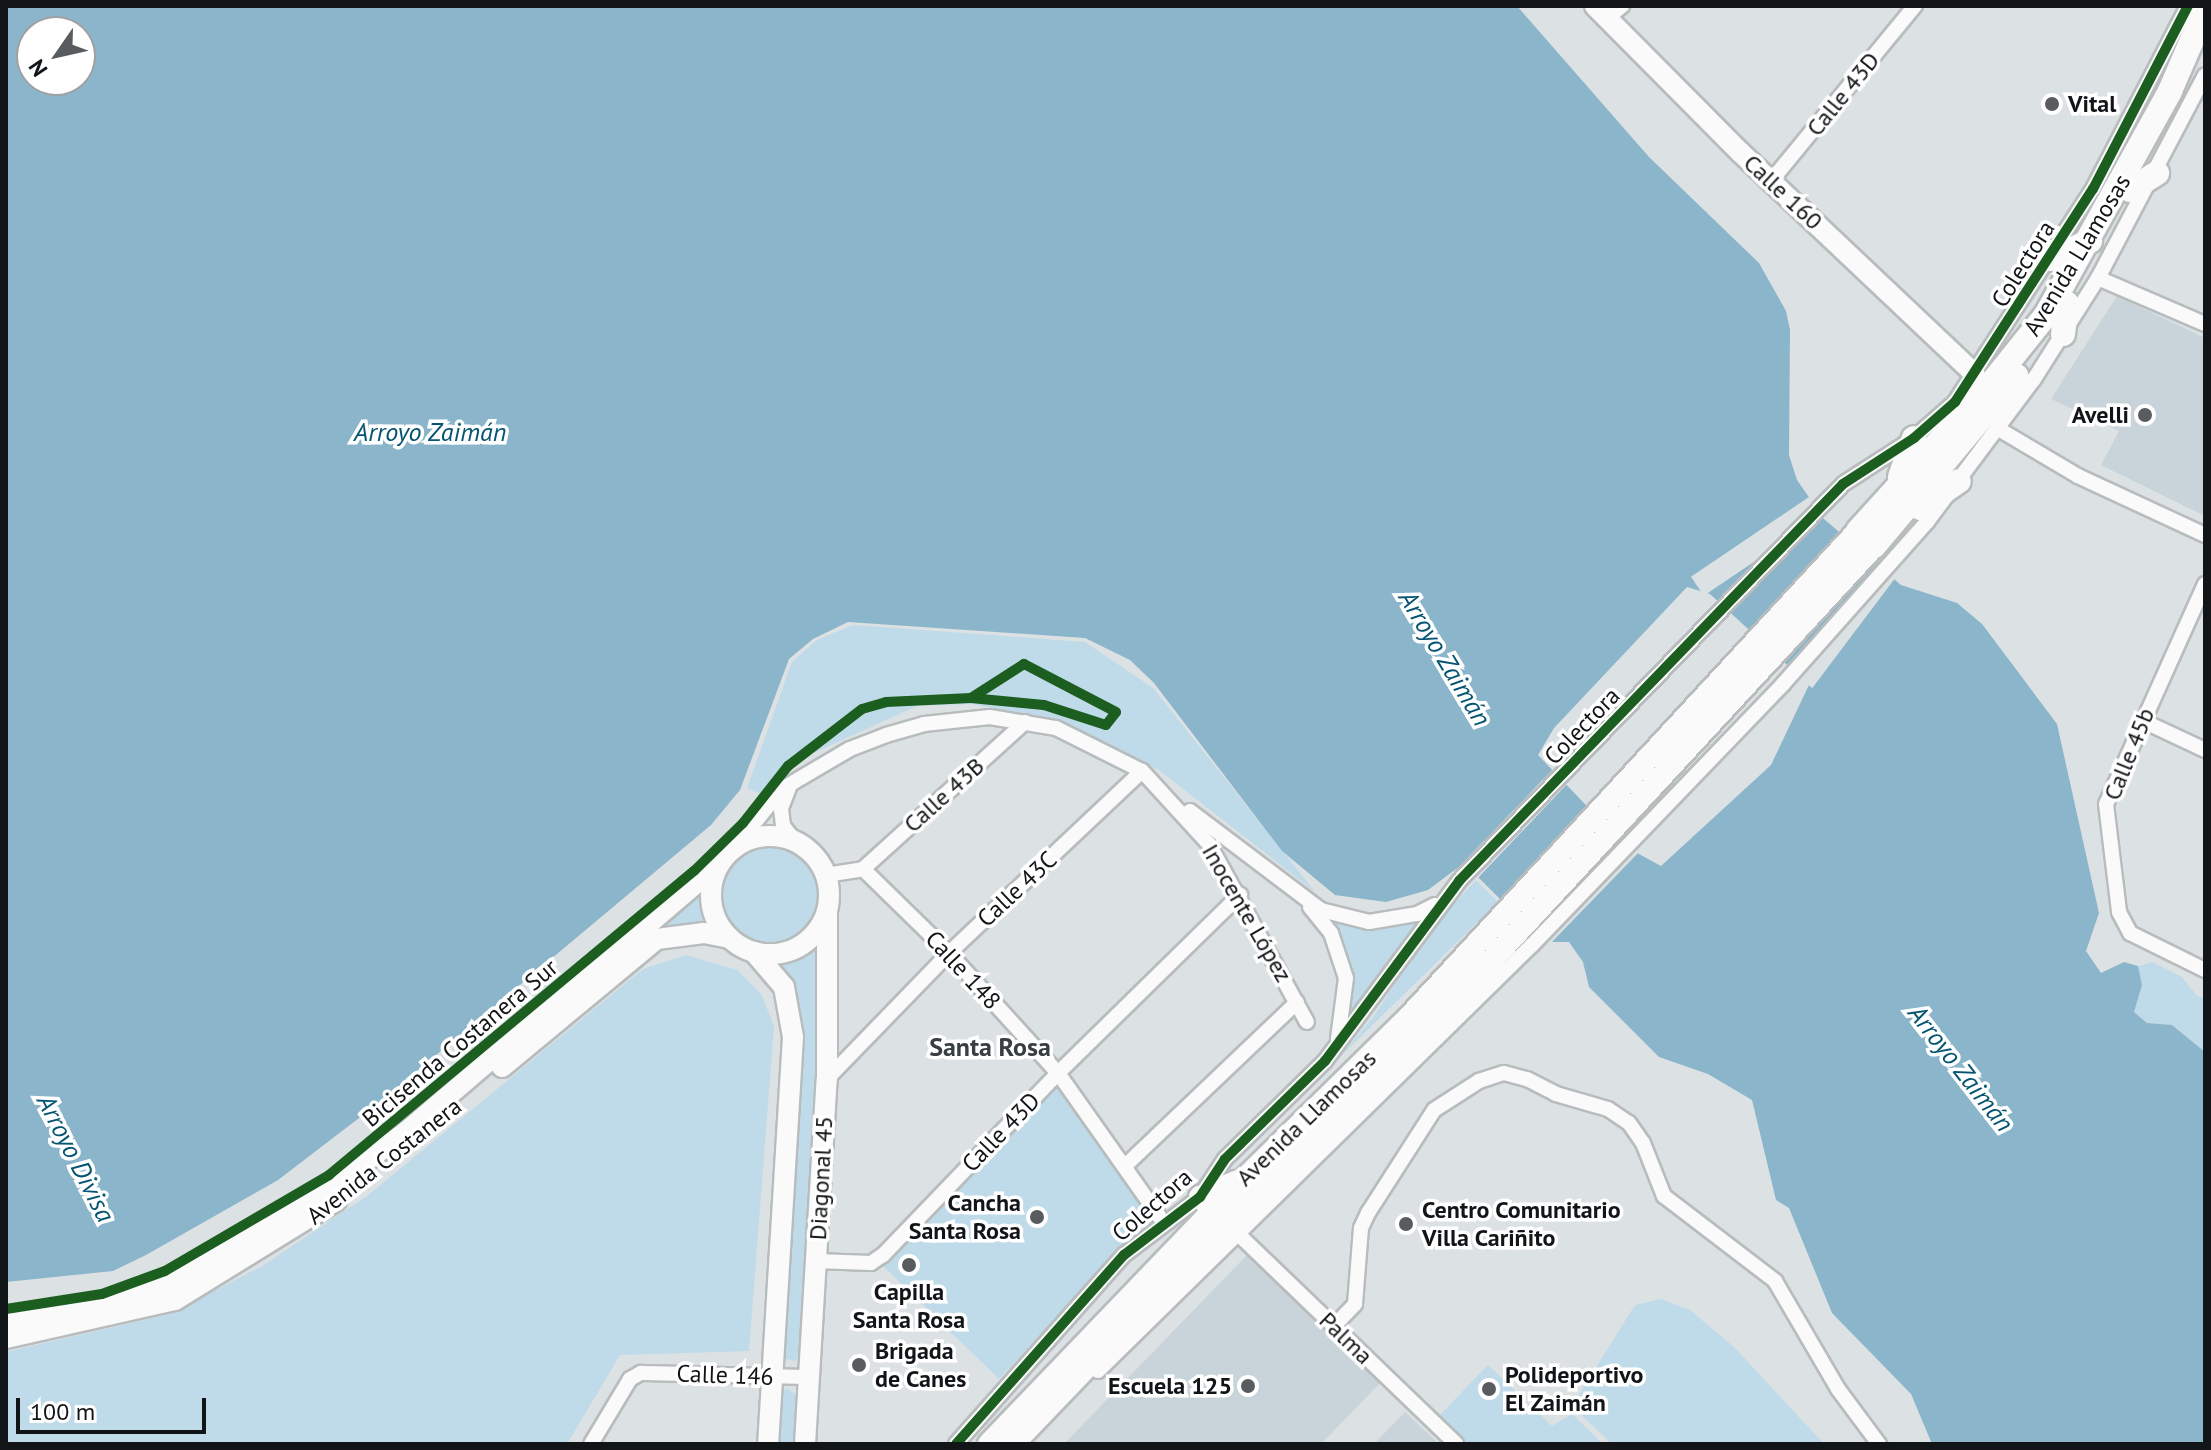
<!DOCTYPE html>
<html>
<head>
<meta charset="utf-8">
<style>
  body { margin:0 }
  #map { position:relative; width:2211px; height:1450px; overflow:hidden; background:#dce1e3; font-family:"PT Sans",sans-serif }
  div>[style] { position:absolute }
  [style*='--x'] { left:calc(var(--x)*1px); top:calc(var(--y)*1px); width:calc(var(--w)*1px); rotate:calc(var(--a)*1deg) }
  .built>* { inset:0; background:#c8d4d9 }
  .green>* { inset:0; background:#bfdae8 }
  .round { border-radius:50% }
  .water>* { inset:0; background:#8bb5ca }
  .pier>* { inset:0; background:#dce1e3; transform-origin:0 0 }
  .roads { filter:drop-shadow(2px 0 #b8bcbd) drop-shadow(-2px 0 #b8bcbd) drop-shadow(0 2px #b8bcbd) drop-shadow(0 -2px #b8bcbd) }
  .minor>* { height:14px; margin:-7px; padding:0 7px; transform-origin:7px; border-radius:7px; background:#fafafb }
  .secondary>* { height:20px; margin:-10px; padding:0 10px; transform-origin:10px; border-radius:10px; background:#fafafb }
  .secondary>.ring { margin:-10px; padding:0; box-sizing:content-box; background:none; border:20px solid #fafafb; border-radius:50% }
  .primary>* { height:22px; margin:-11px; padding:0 11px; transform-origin:11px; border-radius:11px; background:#fafafb }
  .trunk>* { height:24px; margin:-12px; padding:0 12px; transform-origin:12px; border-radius:12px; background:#fafafb }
  .cycleway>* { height:10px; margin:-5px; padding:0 5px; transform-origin:5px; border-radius:5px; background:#1b5e20 }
  .dots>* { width:22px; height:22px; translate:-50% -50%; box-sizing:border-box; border:4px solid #fff; border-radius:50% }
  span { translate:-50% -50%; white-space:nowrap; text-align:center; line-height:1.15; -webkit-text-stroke:7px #fff; paint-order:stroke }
  .street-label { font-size:24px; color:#121517 }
  .poi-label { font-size:24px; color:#121517; font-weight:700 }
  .left { translate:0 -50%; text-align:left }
  .right { translate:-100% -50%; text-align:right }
  .water-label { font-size:26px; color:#055472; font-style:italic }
  .neighbourhood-label { font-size:26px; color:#383f43; font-weight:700 }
  .frame { position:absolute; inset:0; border:8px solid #121517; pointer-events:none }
  .north { position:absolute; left:16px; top:16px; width:80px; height:80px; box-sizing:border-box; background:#fff; border:2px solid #a0a1a2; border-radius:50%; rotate:236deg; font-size:22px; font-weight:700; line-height:32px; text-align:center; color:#121517 }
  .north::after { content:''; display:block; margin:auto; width:28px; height:36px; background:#595c5e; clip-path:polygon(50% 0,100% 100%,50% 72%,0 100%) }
  .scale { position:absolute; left:16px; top:1398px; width:190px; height:36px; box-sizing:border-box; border:4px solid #121517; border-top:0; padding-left:10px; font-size:24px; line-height:28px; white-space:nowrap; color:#121517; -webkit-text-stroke:6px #fff; paint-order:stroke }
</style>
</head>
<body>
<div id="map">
  <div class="built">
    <div style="clip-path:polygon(2117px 296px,2205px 338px,2205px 516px,2101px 465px,2119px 431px,2051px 399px)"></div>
    <div style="clip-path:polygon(1248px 1254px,1381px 1382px,1321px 1444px,1064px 1444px)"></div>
    <div style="clip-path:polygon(1405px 1412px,1439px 1444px,1374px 1444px)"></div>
  </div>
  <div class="green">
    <div style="clip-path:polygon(853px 625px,1085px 642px,1153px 688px,1315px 892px,1159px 770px,1052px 720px,972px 704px,917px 706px,807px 756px,776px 776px,763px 795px,747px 788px,792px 662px,817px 640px)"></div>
    <div class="round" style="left:718px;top:842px;width:104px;height:104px"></div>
    <div style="clip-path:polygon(1476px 880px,1498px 902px,1339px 1058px,1374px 1016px,1433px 926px)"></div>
    <div style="clip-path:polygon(703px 884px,703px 909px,712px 928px,675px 926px,638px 944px)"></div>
    <div style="clip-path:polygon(1321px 913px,1333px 921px,1374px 928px,1420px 917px,1351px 1014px,1350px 966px)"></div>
    <div style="clip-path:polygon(824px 937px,800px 1357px,794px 1361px,784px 1358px,784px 1346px,801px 1026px,777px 964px)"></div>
    <div style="clip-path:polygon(686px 955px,737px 970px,761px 994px,774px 1026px,749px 1351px,620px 1355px,567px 1444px,6px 1444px,6px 1352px,170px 1314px,262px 1266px,367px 1196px,643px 969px)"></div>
    <div style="clip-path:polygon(2152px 962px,2182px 977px,2197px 996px,2205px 998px,2205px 1052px,2172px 1025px,2147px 1023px,2134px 1012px,2142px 985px,2138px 966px)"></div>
    <div style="clip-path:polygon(1053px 1075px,1152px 1215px,999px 1379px,877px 1260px)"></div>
    <div style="clip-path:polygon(1661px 1299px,1690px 1310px,1735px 1348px,1824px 1444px,1612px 1444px,1572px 1406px,1635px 1305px)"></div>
    <div style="clip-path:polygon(1488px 1365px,1552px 1426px,1572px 1414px,1603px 1444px,1466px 1444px,1438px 1417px)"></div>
    <div style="clip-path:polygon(787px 1388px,798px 1396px,795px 1444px,778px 1444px,781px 1393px)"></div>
  </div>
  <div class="water">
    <div style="clip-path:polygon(evenodd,6px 6px,1517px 6px,1649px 157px,1759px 263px,1786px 311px,1790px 330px,1789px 455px,1797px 480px,1824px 519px,1901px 585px,1957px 603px,1982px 624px,2057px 724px,2099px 913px,2086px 951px,2101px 973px,2124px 962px,2138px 966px,2142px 985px,2134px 1012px,2147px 1023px,2172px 1025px,2205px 1052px,2205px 1444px,1932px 1444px,1911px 1394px,1832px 1313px,1789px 1208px,1776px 1200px,1752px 1100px,1708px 1074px,1659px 1057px,1589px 987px,1583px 962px,1569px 942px,1543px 942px,1464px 863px,1428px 890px,1386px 902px,1335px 895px,1282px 851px,1154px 683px,1130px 660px,1085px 638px,848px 622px,813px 639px,789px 659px,740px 790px,711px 825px,380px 1102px,278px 1180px,146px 1255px,113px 1271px,6px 1282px,6px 6px,32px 32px,80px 32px,80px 80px,32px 80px,32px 32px,6px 6px,1687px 587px,1710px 594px,1809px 685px,1771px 765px,1661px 866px,1626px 847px,1538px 755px,1554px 728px,1687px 587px)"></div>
  </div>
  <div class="pier">
    <div style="left:1812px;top:495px;width:23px;height:146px;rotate:56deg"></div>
    <div style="left:1880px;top:565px;width:20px;height:139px;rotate:37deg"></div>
    <div style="clip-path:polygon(1555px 767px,1569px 782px,1476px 880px,1463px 868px,1452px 874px)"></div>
    <div style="clip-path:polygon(1623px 839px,1641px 850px,1548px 946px,1541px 945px,1531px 935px)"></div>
  </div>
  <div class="roads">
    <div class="minor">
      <div style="--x:1606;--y:19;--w:21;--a:-39"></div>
      <div style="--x:1771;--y:181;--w:227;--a:-50.6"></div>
      <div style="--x:2098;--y:278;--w:116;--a:23.3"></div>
      <div style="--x:1997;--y:428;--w:94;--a:30.7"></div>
      <div style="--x:2078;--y:476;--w:140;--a:24.9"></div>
      <div style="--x:2205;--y:584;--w:241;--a:114.2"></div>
      <div style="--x:2106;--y:804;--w:109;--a:83.1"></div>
      <div style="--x:2119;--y:912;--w:24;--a:62"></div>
      <div style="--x:2130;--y:933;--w:84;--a:26.3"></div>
      <div style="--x:2141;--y:720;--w:71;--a:25.1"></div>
      <div style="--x:790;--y:785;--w:26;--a:111"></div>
      <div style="--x:781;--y:809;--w:17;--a:83"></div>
      <div style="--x:783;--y:826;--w:21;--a:51"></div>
      <div style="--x:1190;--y:811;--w:164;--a:37.1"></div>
      <div style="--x:1321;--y:910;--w:49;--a:14"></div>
      <div style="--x:1369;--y:922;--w:49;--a:-9.5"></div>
      <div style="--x:1417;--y:914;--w:20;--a:-27"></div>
      <div style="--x:734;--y:848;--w:76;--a:-50.9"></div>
      <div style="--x:782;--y:789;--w:79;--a:-30.5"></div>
      <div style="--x:850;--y:749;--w:39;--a:-21"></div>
      <div style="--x:886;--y:735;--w:40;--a:-16"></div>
      <div style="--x:924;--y:724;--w:66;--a:-6.1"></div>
      <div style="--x:990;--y:717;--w:67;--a:9.5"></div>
      <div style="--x:1056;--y:728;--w:96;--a:26.6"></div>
      <div style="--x:1142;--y:771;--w:99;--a:47.5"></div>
      <div style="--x:1209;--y:844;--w:203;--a:61.2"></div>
      <div style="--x:863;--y:869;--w:219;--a:-42.2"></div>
      <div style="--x:826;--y:875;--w:37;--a:-9"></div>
      <div style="--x:863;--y:869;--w:120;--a:44.3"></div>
      <div style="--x:949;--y:953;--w:162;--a:47.8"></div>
      <div style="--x:1058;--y:1073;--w:184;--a:54.8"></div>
      <div style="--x:1310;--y:907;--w:33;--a:51"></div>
      <div style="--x:1331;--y:933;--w:47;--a:71.6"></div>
      <div style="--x:1346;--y:978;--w:62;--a:97.5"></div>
      <div style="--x:827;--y:1079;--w:175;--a:-45.9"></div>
      <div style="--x:949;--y:953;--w:265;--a:-43.3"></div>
      <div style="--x:1126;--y:1165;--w:236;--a:-43.6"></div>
      <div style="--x:1235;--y:1231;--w:307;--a:43.9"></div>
      <div style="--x:816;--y:1261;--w:55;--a:2.1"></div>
      <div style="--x:871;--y:1263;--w:14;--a:-34"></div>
      <div style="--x:883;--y:1255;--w:252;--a:-46.1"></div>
      <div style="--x:1058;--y:1073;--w:255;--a:-44.4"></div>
      <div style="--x:1334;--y:1326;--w:30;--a:-46"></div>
      <div style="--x:1355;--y:1304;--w:76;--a:-85.5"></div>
      <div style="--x:1361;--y:1228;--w:17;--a:-65"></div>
      <div style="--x:1368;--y:1213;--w:122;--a:-57.3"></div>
      <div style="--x:1434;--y:1110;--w:54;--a:-32.8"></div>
      <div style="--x:1479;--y:1081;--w:26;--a:-18"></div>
      <div style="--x:1504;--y:1073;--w:24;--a:15"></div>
      <div style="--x:1527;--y:1079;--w:33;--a:27"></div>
      <div style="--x:1556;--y:1094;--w:54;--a:16.1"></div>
      <div style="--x:1608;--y:1109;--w:25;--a:34"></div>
      <div style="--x:1629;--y:1123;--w:24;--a:55"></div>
      <div style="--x:1643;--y:1143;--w:57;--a:68.4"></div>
      <div style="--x:1664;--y:1196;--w:140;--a:37.4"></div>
      <div style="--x:1775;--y:1281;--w:125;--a:59.7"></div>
      <div style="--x:1838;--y:1389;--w:69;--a:53.3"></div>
      <div style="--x:1098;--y:1371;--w:608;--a:-44.47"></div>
      <div style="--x:1532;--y:945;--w:362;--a:-46.1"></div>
      <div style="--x:1783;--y:684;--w:217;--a:-48.4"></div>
      <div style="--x:1927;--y:522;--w:179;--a:-53.2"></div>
      <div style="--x:2034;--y:379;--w:120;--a:-57.6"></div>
      <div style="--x:2098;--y:278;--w:229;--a:-62.2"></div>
      <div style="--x:591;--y:1444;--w:76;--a:-59"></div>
      <div style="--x:630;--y:1379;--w:13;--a:-29"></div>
      <div style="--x:641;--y:1373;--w:168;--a:1.4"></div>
      <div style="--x:956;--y:1444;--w:253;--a:-48.4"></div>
      <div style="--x:1124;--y:1255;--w:96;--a:-37.3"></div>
      <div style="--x:1200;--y:1197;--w:45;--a:-56.7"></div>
      <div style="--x:1225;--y:1159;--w:140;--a:-44.4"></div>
      <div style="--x:1325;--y:1061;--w:224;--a:-53.3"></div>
      <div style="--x:1459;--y:881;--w:552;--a:-45.95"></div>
      <div style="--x:1843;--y:484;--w:85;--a:-32.9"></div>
      <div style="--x:1914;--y:438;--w:55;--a:-41.3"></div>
      <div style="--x:1955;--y:402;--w:254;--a:-57.1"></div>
      <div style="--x:2093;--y:189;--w:206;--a:-62.6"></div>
    </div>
    <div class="secondary">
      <div style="--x:1595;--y:6;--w:206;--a:45.2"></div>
      <div style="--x:1740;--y:152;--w:323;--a:43.4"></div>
      <div class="ring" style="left:711px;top:836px;width:98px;height:98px"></div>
      <div style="--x:754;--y:952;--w:46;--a:49.4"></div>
      <div style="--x:784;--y:987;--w:51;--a:79.8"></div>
      <div style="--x:793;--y:1037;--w:408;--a:93.5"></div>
      <div style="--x:502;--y:1067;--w:201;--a:-39.6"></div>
      <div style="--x:657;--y:939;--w:47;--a:-7.3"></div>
      <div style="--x:704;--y:933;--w:26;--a:11"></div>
      <div style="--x:6;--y:1322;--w:96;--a:-9.6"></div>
      <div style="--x:101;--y:1306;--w:72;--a:-17.7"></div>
      <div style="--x:170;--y:1284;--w:157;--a:-30.2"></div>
      <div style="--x:306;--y:1205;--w:125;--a:-36.2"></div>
      <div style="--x:407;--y:1131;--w:413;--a:-40.6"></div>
      <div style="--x:6;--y:1338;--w:173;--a:-12.7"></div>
      <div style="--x:175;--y:1300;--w:190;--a:-31.7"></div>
      <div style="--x:805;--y:1444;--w:366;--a:-86.6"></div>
      <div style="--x:827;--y:1079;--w:167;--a:-90"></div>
    </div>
    <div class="primary">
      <div style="--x:1224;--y:1220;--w:33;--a:-136"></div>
      <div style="--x:1200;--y:1197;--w:39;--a:-23"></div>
      <div style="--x:989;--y:1444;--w:344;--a:-46.2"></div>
      <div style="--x:1227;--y:1196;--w:257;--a:-44.5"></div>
      <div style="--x:1410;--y:1016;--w:660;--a:-47.27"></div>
      <div style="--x:1013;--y:1444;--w:308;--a:-46.2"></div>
      <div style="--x:1226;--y:1222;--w:369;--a:-44.6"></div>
      <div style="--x:1489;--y:963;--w:568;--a:-47.28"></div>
    </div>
    <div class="trunk">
      <div style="--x:2130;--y:190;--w:32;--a:-32"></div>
      <div style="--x:2050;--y:259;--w:44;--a:-24.2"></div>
      <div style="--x:2063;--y:334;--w:31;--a:-83"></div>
      <div style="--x:1900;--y:477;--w:41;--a:-70.3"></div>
      <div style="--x:1920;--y:508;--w:47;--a:-34.7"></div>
      <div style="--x:1858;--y:531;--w:190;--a:-47.8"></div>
      <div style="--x:1986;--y:390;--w:96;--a:-51.3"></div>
      <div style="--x:2046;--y:315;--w:256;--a:-61"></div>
      <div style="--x:2170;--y:91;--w:88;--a:-66.6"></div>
      <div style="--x:1874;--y:546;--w:222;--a:-50.1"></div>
    </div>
  </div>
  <div class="cycleway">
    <div style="--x:6;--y:1309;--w:97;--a:-8.9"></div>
    <div style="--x:102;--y:1294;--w:67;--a:-20.1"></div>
    <div style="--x:165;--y:1271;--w:190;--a:-30.3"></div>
    <div style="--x:329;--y:1175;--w:475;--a:-39.8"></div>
    <div style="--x:694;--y:871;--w:69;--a:-44.4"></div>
    <div style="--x:743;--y:823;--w:73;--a:-51.7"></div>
    <div style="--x:788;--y:766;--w:93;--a:-37.6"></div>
    <div style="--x:862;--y:709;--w:25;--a:-16"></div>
    <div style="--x:886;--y:702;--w:85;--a:-2.7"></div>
    <div style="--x:971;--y:698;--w:73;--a:5.5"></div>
    <div style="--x:1044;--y:705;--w:65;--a:17.9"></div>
    <div style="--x:1106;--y:725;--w:16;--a:-52"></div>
    <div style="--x:1116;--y:712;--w:104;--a:-152.4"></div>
    <div style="--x:1024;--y:664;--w:63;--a:147.3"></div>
    <div style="--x:956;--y:1444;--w:253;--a:-48.4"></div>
    <div style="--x:1124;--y:1255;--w:96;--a:-37.3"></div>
    <div style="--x:1200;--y:1197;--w:45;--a:-56.7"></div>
    <div style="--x:1225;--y:1159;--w:140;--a:-44.4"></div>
    <div style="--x:1325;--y:1061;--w:224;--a:-53.3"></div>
    <div style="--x:1459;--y:881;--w:552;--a:-45.95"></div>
    <div style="--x:1843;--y:484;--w:85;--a:-32.9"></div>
    <div style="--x:1914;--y:438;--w:55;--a:-41.3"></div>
    <div style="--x:1955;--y:402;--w:254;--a:-57.1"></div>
    <div style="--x:2093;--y:189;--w:206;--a:-62.6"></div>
  </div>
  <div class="dots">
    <div style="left:2052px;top:104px;background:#595c5e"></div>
    <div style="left:2145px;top:415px;background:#595c5e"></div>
    <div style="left:1037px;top:1217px;background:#595c5e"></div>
    <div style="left:1406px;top:1224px;background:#595c5e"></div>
    <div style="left:909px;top:1265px;background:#595c5e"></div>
    <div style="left:859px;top:1365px;background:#595c5e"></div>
    <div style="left:1248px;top:1386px;background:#595c5e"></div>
    <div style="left:1489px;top:1389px;background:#595c5e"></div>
  </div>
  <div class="street-label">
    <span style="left:1843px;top:94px;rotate:-51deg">Calle 43D</span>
    <span style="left:1783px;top:192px;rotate:43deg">Calle 160</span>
    <span style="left:2077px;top:255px;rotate:-59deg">Avenida Llamosas</span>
    <span style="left:2023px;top:264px;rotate:-58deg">Colectora</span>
    <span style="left:1582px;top:726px;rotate:-46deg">Colectora</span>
    <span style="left:2129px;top:754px;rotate:-68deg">Calle 45b</span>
    <span style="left:944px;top:795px;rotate:-42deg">Calle 43B</span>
    <span style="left:1017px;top:889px;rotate:-43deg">Calle 43C</span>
    <span style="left:1247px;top:913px;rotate:60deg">Inocente López</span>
    <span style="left:963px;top:970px;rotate:47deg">Calle 148</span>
    <span style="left:460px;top:1043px;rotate:-40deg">Bicisenda Costanera Sur</span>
    <span style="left:1306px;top:1118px;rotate:-44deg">Avenida Llamosas</span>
    <span style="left:1001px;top:1132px;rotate:-46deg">Calle 43D</span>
    <span style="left:384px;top:1161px;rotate:-38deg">Avenida Costanera</span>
    <span style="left:821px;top:1178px;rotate:-87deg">Diagonal 45</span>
    <span style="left:1152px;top:1205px;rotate:-41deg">Colectora</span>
    <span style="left:1346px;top:1338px;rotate:44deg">Palma</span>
    <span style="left:725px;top:1375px;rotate:2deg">Calle 146</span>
  </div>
  <div class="poi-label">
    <span class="left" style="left:2068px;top:104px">Vital</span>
    <span class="right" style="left:2129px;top:415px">Avelli</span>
    <span class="right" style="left:1021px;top:1217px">Cancha<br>Santa Rosa</span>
    <span class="left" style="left:1422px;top:1224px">Centro Comunitario<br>Villa Cariñito</span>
    <span style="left:909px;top:1306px">Capilla<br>Santa Rosa</span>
    <span class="left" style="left:875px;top:1365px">Brigada<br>de Canes</span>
    <span class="left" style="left:1505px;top:1389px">Polideportivo<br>El Zaimán</span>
    <span class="right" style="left:1232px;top:1386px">Escuela 125</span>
  </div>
  <div class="water-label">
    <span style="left:430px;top:432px">Arroyo Zaimán</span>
    <span style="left:1445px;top:658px;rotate:59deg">Arroyo Zaimán</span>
    <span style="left:1961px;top:1068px;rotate:52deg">Arroyo Zaimán</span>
    <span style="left:76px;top:1158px;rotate:63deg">Arroyo Divisa</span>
  </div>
  <div class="neighbourhood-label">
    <span style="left:990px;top:1047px">Santa Rosa</span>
  </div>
  <div class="frame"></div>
  <div class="north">N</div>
  <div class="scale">100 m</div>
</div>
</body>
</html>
